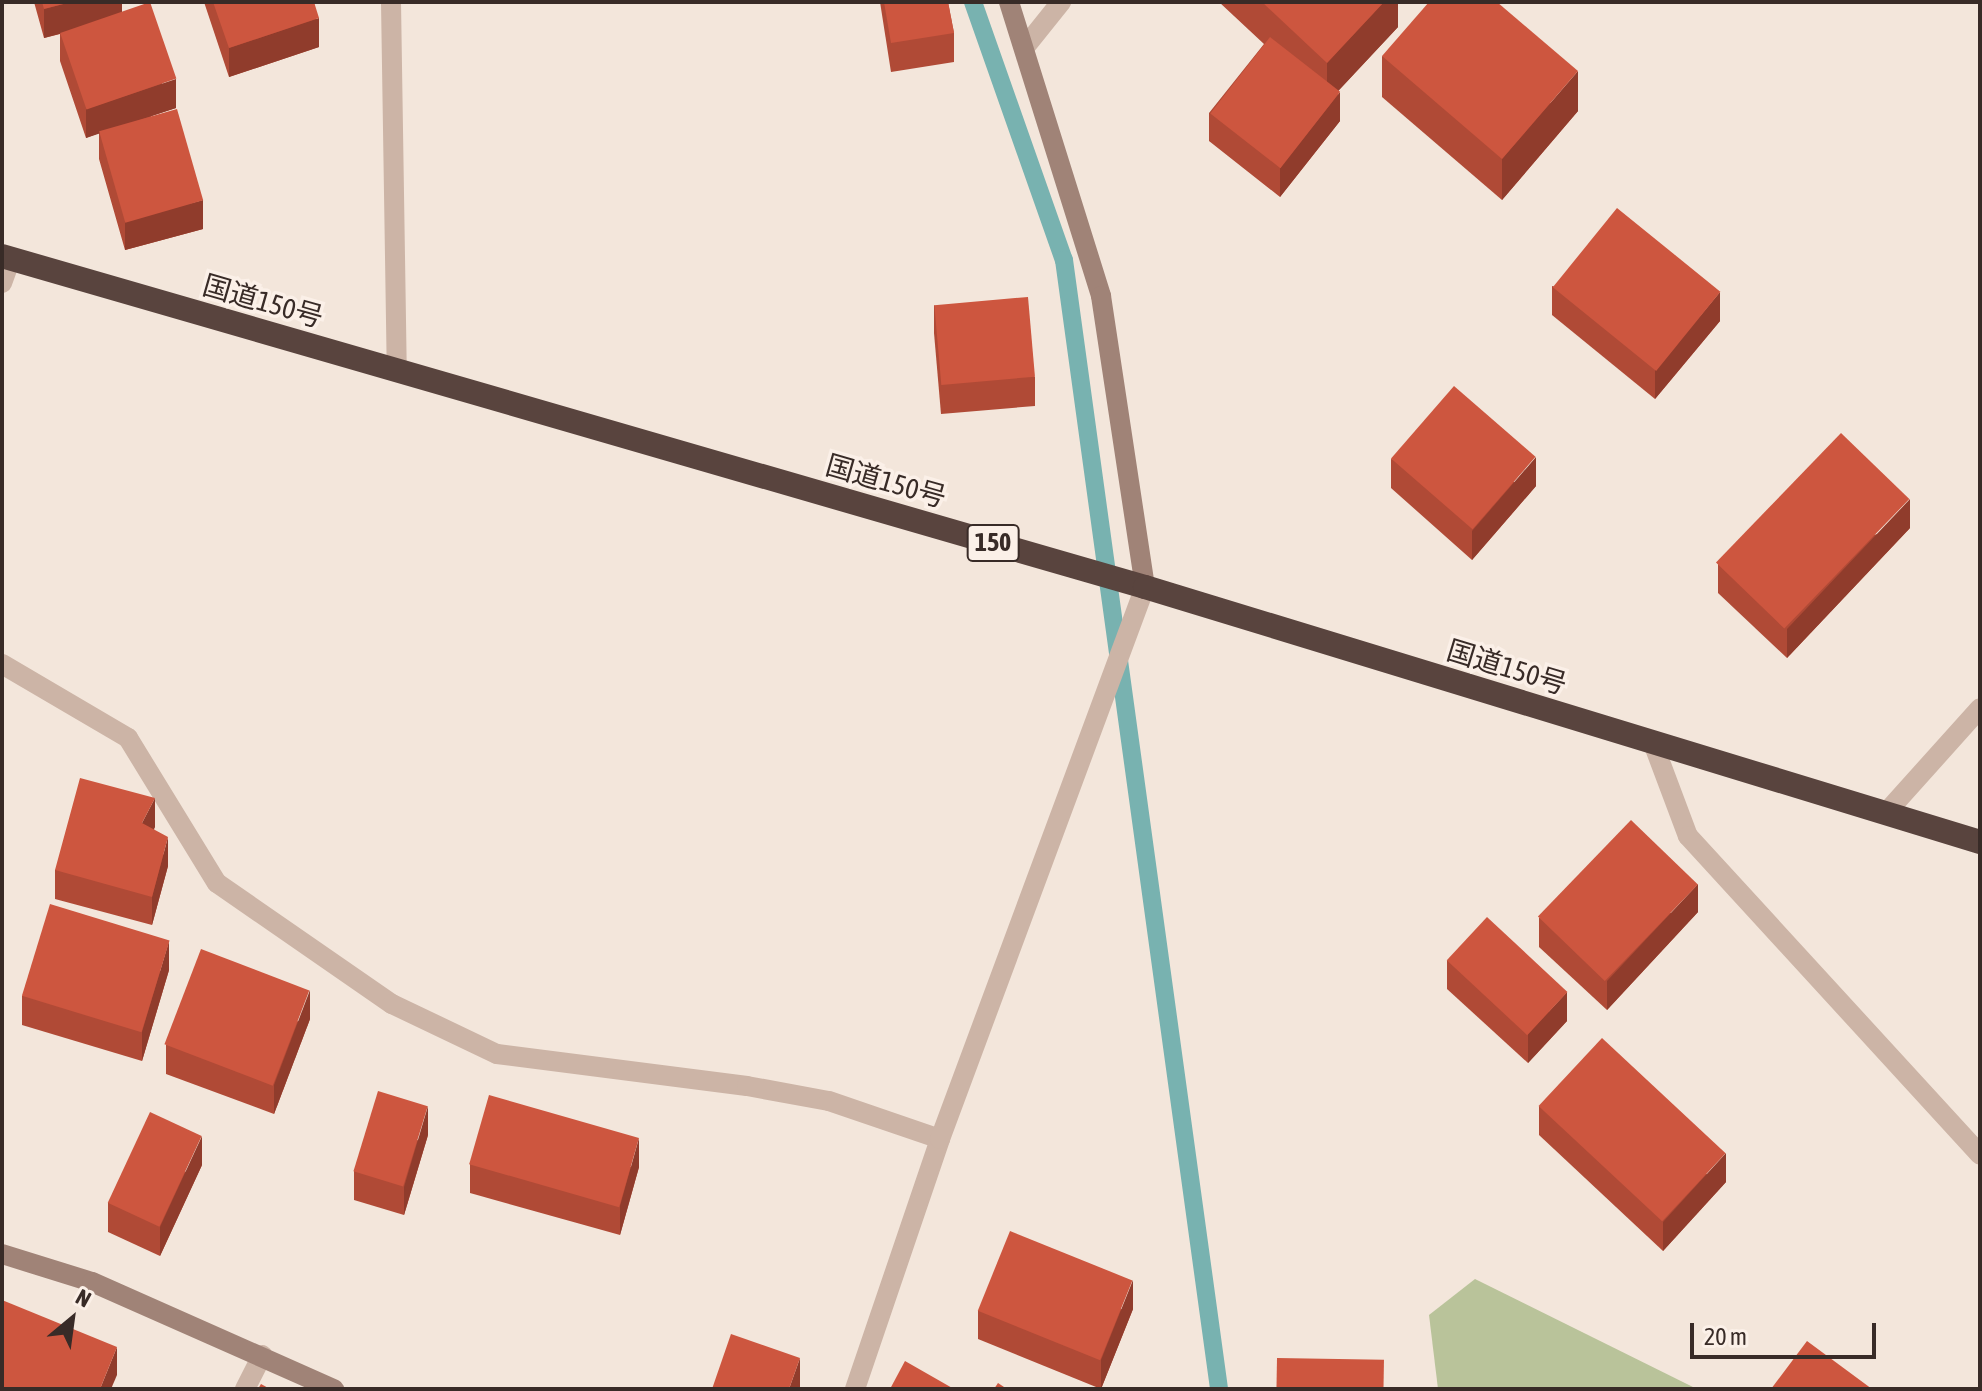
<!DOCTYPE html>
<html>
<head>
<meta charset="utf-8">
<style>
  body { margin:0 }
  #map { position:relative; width:1982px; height:1391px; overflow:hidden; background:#f3e6db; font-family:"Asap Condensed","Noto Sans JP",sans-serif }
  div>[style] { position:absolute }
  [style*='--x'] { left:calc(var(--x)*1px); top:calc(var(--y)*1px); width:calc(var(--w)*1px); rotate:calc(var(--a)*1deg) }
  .green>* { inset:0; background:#b9c39a }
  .stream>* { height:18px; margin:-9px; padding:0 9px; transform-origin:9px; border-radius:9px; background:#78b2b0 }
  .street>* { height:20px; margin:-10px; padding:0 10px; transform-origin:10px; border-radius:10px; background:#ccb4a6 }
  .secondary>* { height:20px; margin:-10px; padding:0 10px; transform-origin:10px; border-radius:10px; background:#a08377 }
  .highway>* { height:24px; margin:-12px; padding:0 12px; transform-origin:12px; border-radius:12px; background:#59443e }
  .wall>* { inset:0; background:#b04a36 }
  .shaded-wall>* { inset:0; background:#903c2c }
  .building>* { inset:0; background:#cd563f; transform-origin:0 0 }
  span { translate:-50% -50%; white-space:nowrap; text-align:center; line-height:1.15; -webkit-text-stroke:7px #fbf0e8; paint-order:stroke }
  .shield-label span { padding:2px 6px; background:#fbf0e8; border:2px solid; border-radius:6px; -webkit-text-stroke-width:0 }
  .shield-label { font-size:26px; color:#382b27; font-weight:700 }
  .street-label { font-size:28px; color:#382b27 }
  .frame { position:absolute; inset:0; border:4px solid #382b27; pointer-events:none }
  .north { position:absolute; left:32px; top:1279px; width:80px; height:80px; -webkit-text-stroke:6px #fbf0e8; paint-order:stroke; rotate:29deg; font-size:22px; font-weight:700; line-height:32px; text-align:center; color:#382b27 }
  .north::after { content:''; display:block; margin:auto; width:28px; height:36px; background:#382b27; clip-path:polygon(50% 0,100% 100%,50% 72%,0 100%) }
  .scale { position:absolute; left:1690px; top:1323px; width:186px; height:36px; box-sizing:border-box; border:4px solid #382b27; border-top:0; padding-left:10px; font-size:24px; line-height:28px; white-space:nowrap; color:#382b27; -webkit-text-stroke:6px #fbf0e8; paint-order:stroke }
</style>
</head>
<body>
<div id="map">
  <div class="green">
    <div style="clip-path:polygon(1475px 1279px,1697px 1389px,1438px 1389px,1429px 1315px)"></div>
  </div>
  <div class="stream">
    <div style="--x:973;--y:2;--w:274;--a:70.6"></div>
    <div style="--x:1064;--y:260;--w:1140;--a:82.18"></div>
  </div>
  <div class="street">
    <div style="--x:391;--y:2;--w:369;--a:89.1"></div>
    <div style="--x:1025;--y:47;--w:58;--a:-51.3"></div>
    <div style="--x:2;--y:283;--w:27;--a:-70"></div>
    <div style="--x:2;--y:664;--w:146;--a:30.4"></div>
    <div style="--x:128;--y:738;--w:170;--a:58.5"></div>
    <div style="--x:217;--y:883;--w:213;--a:34.7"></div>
    <div style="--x:392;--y:1004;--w:116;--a:25.5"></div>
    <div style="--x:497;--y:1054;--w:252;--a:7.3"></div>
    <div style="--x:747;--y:1086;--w:83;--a:10.4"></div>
    <div style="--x:829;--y:1101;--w:117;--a:18.9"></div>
    <div style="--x:1653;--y:743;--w:99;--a:69.4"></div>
    <div style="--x:1688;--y:836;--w:432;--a:47.5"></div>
    <div style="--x:1885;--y:814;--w:142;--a:-48.1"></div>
    <div style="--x:245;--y:1389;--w:38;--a:-63"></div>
    <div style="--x:855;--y:1389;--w:264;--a:-71.2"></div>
    <div style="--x:940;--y:1139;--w:589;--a:-69.63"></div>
  </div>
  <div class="secondary">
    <div style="--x:1009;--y:2;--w:308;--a:72.6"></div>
    <div style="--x:1101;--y:296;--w:294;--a:81.4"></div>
    <div style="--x:2;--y:1254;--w:94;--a:17.3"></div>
    <div style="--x:92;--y:1282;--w:265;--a:23.9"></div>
  </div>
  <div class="highway">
    <div style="--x:2;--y:256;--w:1190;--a:16.15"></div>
    <div style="--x:1145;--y:587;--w:873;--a:16.98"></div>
  </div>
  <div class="wall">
    <div style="clip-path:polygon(34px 2px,122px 2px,122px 12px,176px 108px,151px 116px,203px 229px,125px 250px,99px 159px,99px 133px,86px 138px,60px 61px,60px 34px,44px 38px)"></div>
    <div style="clip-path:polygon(204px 2px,314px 2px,319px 47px,229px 77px)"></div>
    <div style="clip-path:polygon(880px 2px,948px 2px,954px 33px,954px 62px,891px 72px)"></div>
    <div style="clip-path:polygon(1219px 2px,1398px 2px,1398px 27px,1338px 91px,1340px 121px,1280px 197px,1209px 141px,1209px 113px,1264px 44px)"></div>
    <div style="clip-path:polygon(1382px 56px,1578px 111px,1502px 200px,1382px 97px)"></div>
    <div style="clip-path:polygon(1552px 286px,1720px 321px,1655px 399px,1552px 315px)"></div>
    <div style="clip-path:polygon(934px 305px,1035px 377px,1035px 406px,941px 414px,934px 333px)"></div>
    <div style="clip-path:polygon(1391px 459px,1536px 486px,1472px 560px,1391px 488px)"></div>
    <div style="clip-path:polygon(1910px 528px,1787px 658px,1718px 593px,1718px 564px)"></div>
    <div style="clip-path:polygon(155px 827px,154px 829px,168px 866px,152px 925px,55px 899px,55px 870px)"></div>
    <div style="clip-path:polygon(1698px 912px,1607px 1010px,1539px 947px,1539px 918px)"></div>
    <div style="clip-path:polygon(1447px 960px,1567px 1021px,1528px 1063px,1447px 989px)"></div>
    <div style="clip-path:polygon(169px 970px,142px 1061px,22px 1025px,22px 996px)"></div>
    <div style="clip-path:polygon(310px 1019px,274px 1114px,166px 1074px,166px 1045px)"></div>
    <div style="clip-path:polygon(1539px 1106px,1726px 1182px,1663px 1251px,1539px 1135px)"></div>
    <div style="clip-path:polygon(428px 1135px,404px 1215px,354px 1200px,354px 1171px)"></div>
    <div style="clip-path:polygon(470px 1164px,639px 1167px,620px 1235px,470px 1193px)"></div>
    <div style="clip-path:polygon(202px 1165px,160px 1256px,108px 1232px,108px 1203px)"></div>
    <div style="clip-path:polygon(1133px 1309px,1101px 1389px,978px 1339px,978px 1311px)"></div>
  </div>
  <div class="shaded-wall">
    <div style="clip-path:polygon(71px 2px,122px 2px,122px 17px,44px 38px,44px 9px)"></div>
    <div style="clip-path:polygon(1384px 2px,1398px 2px,1398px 27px,1327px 103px,1327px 63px)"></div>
    <div style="clip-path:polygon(319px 18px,319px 47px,229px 77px,229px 48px)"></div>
    <div style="clip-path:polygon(1578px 71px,1578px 111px,1502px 200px,1502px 159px)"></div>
    <div style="clip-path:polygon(176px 79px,176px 108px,86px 138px,86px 109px)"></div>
    <div style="clip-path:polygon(1340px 92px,1340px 121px,1280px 197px,1280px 168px)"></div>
    <div style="clip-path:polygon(203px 200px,203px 229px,125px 250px,125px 221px)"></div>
    <div style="clip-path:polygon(1720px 292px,1720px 321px,1655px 399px,1655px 370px)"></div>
    <div style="clip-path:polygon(1536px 457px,1536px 486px,1472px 560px,1472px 531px)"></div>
    <div style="clip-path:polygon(1910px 499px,1910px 528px,1787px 658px,1787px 629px)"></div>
    <div style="clip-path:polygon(155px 798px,155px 827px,142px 851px,142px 823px)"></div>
    <div style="clip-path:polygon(168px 837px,168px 866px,152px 925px,152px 897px)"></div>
    <div style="clip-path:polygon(1698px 884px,1698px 912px,1607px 1010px,1607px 981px)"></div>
    <div style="clip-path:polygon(169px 941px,169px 970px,142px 1061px,142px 1032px)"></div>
    <div style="clip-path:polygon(310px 990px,310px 1019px,274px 1114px,274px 1085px)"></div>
    <div style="clip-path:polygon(1567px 992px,1567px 1021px,1528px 1063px,1528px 1034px)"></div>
    <div style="clip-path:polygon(428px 1106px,428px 1135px,404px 1215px,404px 1187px)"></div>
    <div style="clip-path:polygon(202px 1136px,202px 1165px,160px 1256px,160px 1227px)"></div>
    <div style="clip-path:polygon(639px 1138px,639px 1167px,620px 1235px,620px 1206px)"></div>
    <div style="clip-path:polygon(1726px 1153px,1726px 1182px,1663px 1251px,1663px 1222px)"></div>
    <div style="clip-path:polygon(1133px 1280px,1133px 1309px,1101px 1389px,1101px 1360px)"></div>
    <div style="clip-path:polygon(117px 1347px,117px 1375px,111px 1389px,100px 1389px)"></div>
    <div style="clip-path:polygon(800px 1358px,800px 1387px,799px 1389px,789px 1389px)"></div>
  </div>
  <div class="building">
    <div style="clip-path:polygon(42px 2px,71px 2px,44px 9px)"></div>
    <div style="left:150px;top:2px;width:81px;height:95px;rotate:71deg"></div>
    <div style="clip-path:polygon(213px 2px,314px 2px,319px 18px,229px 48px)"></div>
    <div style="clip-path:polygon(884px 2px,948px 2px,954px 33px,891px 43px)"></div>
    <div style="clip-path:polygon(1262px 2px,1384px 2px,1327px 63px)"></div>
    <div style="clip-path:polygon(1429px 2px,1497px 2px,1578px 71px,1502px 159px,1382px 56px)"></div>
    <div style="left:1270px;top:37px;width:89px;height:97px;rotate:38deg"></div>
    <div style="left:177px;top:109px;width:95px;height:81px;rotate:74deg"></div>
    <div style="left:1617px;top:208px;width:133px;height:102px;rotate:39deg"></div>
    <div style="left:1028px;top:297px;width:80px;height:94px;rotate:85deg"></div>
    <div style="left:1454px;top:386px;width:108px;height:96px;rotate:41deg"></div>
    <div style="left:1841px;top:433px;width:95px;height:180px;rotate:44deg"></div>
    <div style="clip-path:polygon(80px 778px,155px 798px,142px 823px,168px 837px,152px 897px,55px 870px)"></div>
    <div style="left:1631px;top:820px;width:93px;height:134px;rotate:44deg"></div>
    <div style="left:50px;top:904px;width:125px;height:96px;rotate:17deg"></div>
    <div style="left:1487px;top:917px;width:110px;height:59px;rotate:43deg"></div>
    <div style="left:201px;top:949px;width:116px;height:102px;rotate:21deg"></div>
    <div style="left:1602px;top:1038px;width:169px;height:93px;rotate:43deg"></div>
    <div style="left:378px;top:1091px;width:52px;height:84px;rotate:17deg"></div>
    <div style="left:489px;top:1095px;width:156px;height:72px;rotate:16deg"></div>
    <div style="left:150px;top:1112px;width:57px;height:100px;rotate:25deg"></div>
    <div style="left:1010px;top:1231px;width:132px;height:86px;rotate:22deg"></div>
    <div style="clip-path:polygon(2px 1300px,117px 1347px,100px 1389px,2px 1389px)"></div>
    <div style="clip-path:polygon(731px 1334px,800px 1358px,789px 1389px,712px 1389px)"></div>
    <div style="clip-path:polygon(1807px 1341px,1872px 1389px,1771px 1389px)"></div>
    <div style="left:1277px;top:1358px;width:107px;height:31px;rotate:1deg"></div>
    <div style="clip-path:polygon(905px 1361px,954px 1389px,890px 1389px)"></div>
    <div style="clip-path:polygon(998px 1383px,1007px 1389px,994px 1389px)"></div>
    <div style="clip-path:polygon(261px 1384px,270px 1389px,258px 1389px)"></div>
  </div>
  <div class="shield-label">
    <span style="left:993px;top:543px">150</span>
  </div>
  <div class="street-label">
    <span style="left:263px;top:301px;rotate:16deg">国道150号</span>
    <span style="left:886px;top:481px;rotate:16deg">国道150号</span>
    <span style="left:1507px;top:667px;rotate:17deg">国道150号</span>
  </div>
  <div class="frame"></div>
  <div class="north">N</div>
  <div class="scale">20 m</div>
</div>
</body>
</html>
